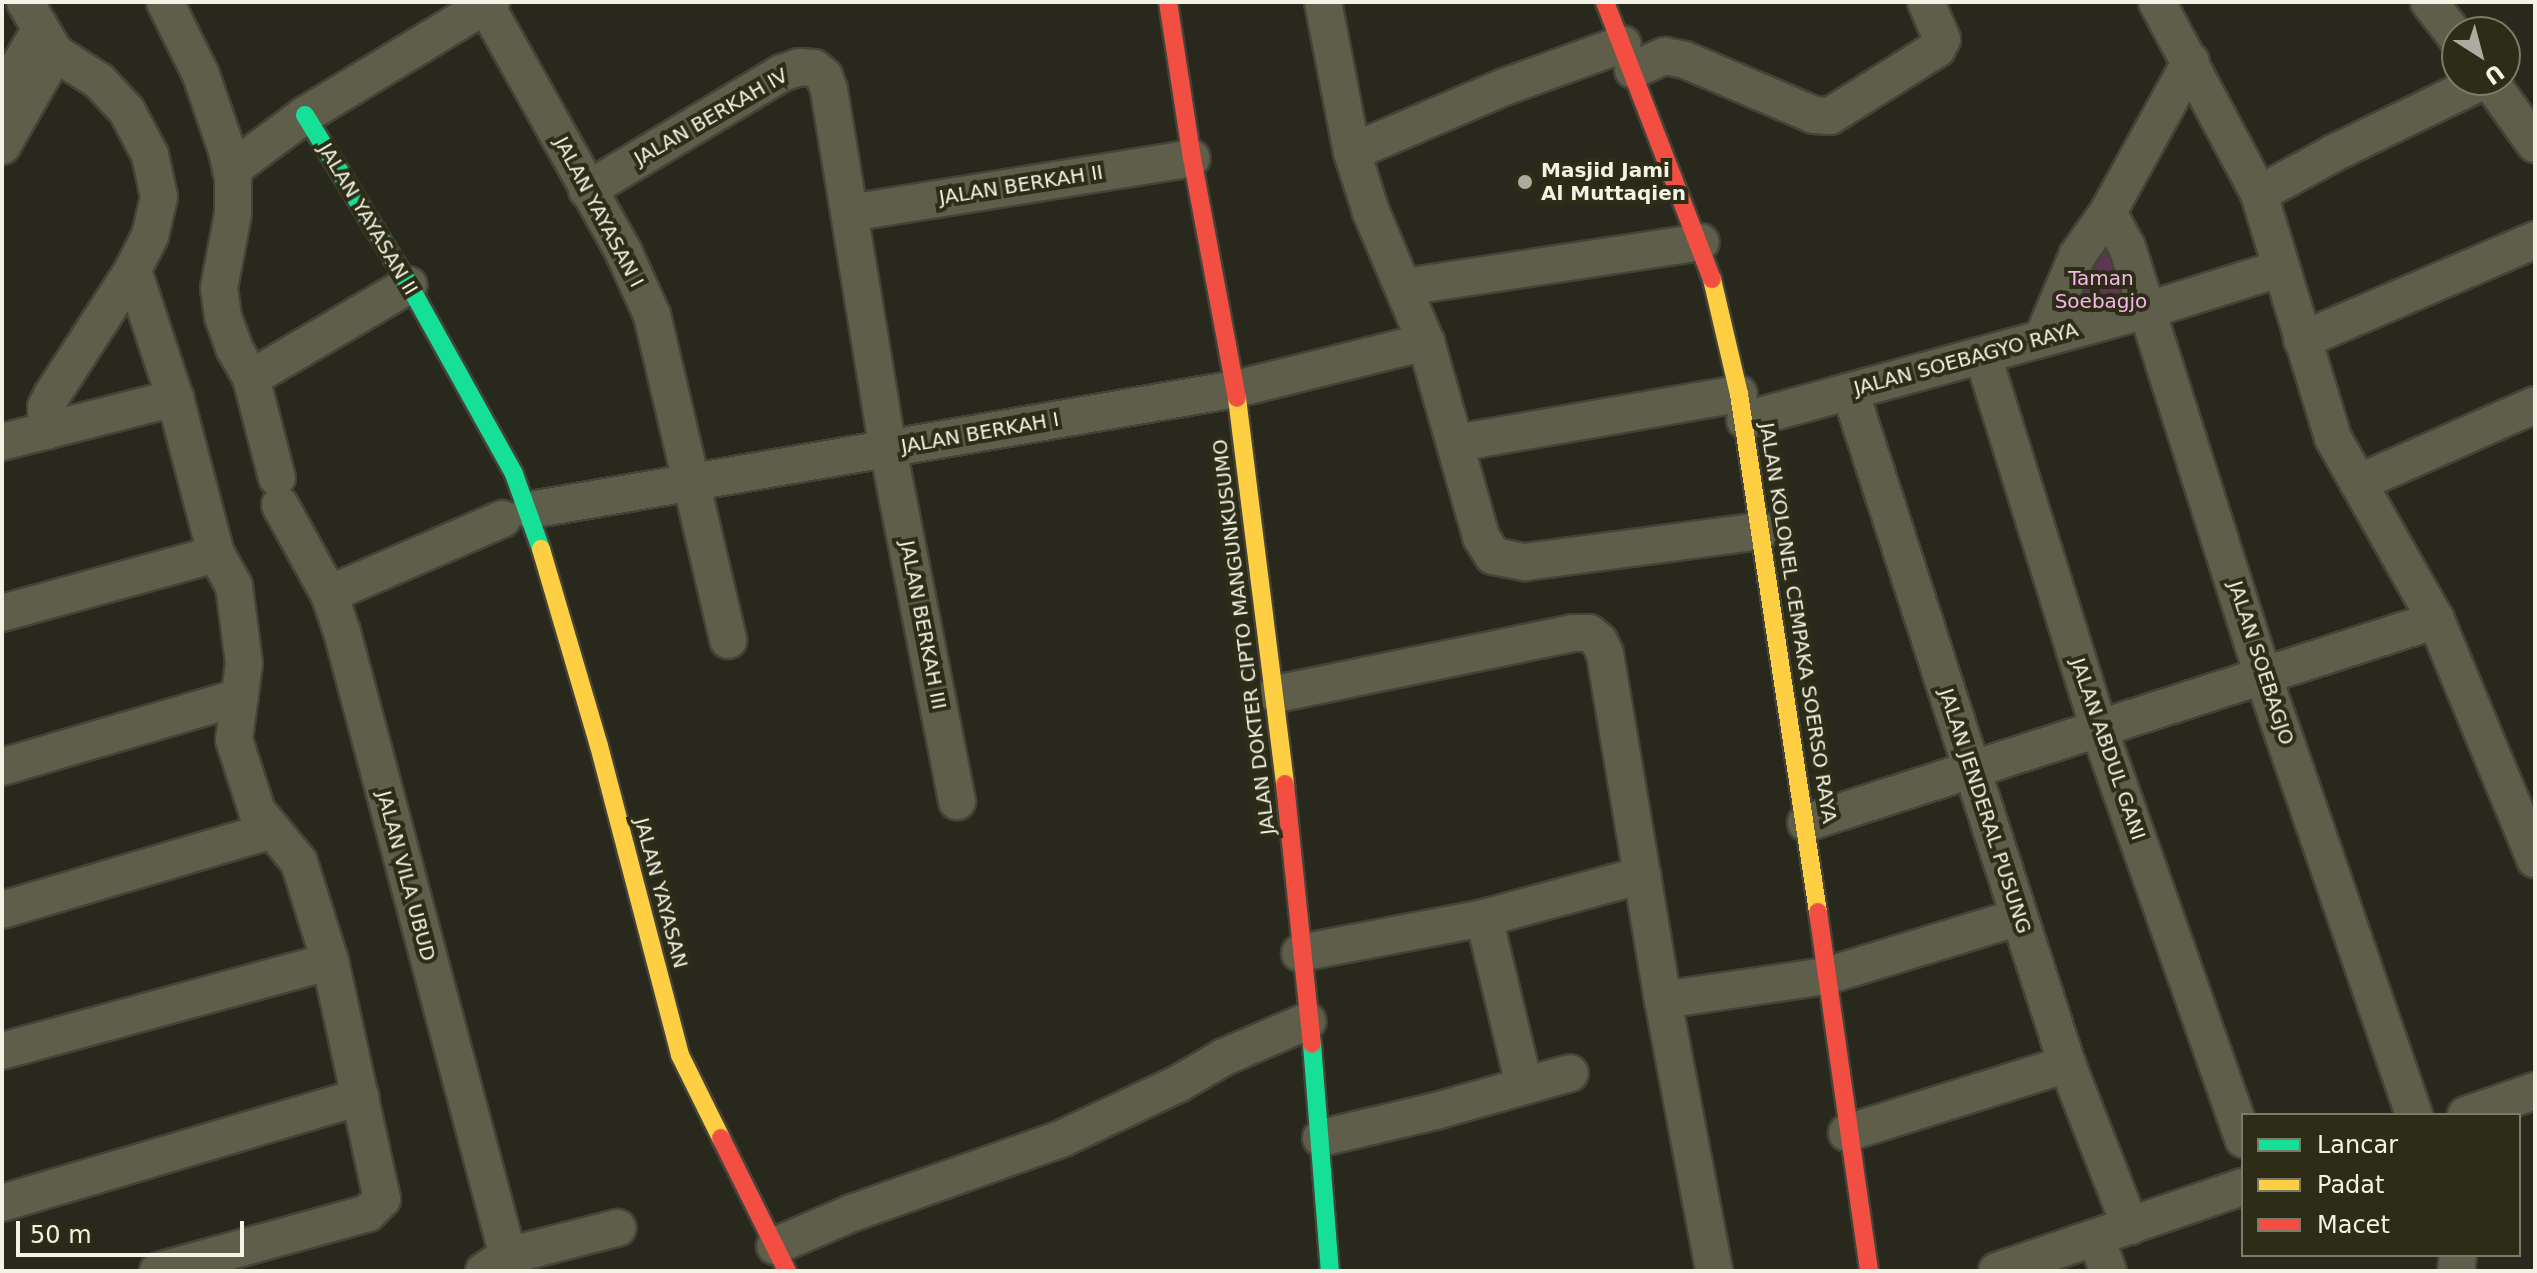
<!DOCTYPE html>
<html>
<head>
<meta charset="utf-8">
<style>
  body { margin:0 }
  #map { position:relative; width:2537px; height:1273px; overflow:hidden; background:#28281c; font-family:"DejaVu Sans",sans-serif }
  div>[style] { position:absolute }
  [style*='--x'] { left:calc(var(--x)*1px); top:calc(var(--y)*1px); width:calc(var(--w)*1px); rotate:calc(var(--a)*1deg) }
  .green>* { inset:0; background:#5c3754 }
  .roads { filter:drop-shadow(2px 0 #434339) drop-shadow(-2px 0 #434339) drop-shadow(0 2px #434339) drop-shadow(0 -2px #434339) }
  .street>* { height:36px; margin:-18px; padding:0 18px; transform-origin:18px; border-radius:18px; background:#5f5e4a }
  .fast>* { height:18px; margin:-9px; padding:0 9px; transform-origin:9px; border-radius:9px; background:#16e098 }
  .slow>* { height:18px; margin:-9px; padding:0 9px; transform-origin:9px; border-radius:9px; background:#ffcf43 }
  .jam>* { height:18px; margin:-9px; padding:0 9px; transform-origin:9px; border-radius:9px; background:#f24e42 }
  .dots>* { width:22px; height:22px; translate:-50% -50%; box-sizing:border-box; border:4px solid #2d2c17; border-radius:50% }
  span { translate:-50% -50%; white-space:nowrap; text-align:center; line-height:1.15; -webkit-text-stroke:8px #2d2c17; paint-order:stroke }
  .street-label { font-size:20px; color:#f2f2e5 }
  .poi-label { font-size:20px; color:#f2f2e5; font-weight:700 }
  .left { translate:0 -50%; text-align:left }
  .park-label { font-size:20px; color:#f6b8ea }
  .frame { position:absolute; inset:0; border:4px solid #f2f2e5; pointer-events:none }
  .legend { position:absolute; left:2241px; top:1113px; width:280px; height:144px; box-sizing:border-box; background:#2d2c17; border:2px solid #7c7b69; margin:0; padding:10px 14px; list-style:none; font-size:24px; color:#f2f2e5 }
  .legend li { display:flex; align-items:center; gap:16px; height:40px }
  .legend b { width:40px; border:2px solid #7c7b69 }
  .north { position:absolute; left:2441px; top:16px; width:80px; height:80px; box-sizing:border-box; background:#2d2c17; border:2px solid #7c7b69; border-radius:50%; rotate:144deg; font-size:22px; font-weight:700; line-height:32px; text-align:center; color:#f2f2e5 }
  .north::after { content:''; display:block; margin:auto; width:28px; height:36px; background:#abab9f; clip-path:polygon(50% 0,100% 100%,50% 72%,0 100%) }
  .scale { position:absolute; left:16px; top:1221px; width:228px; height:36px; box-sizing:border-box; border:4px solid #f2f2e5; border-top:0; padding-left:10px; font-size:24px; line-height:28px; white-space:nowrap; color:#f2f2e5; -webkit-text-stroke:6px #2d2c17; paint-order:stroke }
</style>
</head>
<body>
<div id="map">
  <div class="green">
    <div style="clip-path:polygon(2100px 227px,2146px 308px,2046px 336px)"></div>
  </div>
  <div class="roads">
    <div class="street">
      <div style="--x:25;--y:2;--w:59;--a:59.5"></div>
      <div style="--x:55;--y:53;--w:52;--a:32.5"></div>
      <div style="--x:99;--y:81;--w:41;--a:47"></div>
      <div style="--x:127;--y:111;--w:50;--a:62.4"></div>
      <div style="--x:150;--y:155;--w:43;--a:77.9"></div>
      <div style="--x:159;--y:197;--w:40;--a:103"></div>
      <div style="--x:150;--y:236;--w:38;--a:117"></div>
      <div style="--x:133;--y:270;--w:149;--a:122.9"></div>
      <div style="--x:52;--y:395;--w:13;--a:117"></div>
      <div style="--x:46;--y:407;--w:24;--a:88"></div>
      <div style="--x:165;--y:2;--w:81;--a:63.7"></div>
      <div style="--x:201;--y:75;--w:80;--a:71.1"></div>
      <div style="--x:227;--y:151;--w:28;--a:77"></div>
      <div style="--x:233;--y:178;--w:36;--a:90"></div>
      <div style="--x:233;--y:214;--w:75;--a:100.7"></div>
      <div style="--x:219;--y:288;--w:29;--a:82"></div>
      <div style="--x:223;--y:317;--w:33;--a:70"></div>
      <div style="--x:234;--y:348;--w:34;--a:60"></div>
      <div style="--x:251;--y:378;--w:103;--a:75.4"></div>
      <div style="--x:484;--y:2;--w:287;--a:60.8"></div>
      <div style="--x:624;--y:253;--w:68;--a:65.7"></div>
      <div style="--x:652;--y:315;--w:334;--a:76.8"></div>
      <div style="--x:1323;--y:2;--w:153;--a:79.1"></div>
      <div style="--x:1352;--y:152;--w:63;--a:72.4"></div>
      <div style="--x:1371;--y:212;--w:141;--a:67.1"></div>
      <div style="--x:1426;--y:342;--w:203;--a:74.2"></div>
      <div style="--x:1481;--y:537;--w:22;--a:58"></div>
      <div style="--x:1493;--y:556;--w:33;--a:11"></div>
      <div style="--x:1525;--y:562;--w:238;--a:-7.5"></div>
      <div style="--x:2157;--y:2;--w:217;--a:62"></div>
      <div style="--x:2259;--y:194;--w:255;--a:73.1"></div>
      <div style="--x:2333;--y:438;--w:209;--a:60.5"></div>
      <div style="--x:2436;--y:620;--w:259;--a:67.5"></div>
      <div style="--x:2429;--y:2;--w:46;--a:52.1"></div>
      <div style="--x:1633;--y:70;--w:35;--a:-24"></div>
      <div style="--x:1665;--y:56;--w:20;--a:11"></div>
      <div style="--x:1685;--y:60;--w:140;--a:23.1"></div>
      <div style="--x:1814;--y:115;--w:16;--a:4"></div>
      <div style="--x:1830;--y:116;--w:126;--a:-32.1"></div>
      <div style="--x:1937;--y:49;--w:11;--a:-63"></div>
      <div style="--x:1942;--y:39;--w:40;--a:-113.4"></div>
      <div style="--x:2489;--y:80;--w:79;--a:54.3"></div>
      <div style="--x:2;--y:95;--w:75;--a:-59.7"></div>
      <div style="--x:2;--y:146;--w:107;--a:-60.3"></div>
      <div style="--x:1352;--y:152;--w:168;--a:-23.1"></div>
      <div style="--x:1507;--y:86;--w:123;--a:-19.9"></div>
      <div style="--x:231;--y:170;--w:92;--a:-36.6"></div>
      <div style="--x:305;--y:115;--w:218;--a:-31.3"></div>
      <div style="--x:587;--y:190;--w:227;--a:-31"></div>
      <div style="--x:782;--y:73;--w:18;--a:-19"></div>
      <div style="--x:799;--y:67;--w:15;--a:4"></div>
      <div style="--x:814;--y:68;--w:13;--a:39"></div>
      <div style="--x:824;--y:76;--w:15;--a:70"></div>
      <div style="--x:829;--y:90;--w:364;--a:80.7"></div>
      <div style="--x:888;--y:449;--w:359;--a:78.9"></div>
      <div style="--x:2259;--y:194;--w:85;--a:-28.7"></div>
      <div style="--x:2334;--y:153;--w:168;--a:-25.8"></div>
      <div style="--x:2108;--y:212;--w:172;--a:-61.2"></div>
      <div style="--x:850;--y:213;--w:346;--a:-9.1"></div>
      <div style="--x:1404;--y:287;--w:300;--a:-8.6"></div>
      <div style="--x:2043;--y:337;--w:88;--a:-67.2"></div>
      <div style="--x:2077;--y:256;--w:54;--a:-54.8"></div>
      <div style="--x:2108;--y:212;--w:40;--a:62"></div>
      <div style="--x:2127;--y:247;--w:450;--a:72.4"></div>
      <div style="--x:2263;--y:676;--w:464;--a:71"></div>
      <div style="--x:2302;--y:340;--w:254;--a:-23.2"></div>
      <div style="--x:1983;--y:356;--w:391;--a:72.7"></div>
      <div style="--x:2099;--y:729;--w:435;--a:70.6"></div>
      <div style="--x:251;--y:378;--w:183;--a:-30.5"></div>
      <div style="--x:1850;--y:391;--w:707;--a:72.13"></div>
      <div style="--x:2067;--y:1064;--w:174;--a:68.7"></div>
      <div style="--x:1745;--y:420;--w:418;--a:-15.3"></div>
      <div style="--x:2148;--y:310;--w:137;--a:-17.4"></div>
      <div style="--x:2;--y:442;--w:179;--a:-14.3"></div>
      <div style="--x:1457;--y:443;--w:286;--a:-9.9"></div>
      <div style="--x:2358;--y:483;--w:193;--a:-23.8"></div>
      <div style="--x:280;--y:505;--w:102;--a:61.2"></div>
      <div style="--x:329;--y:594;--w:40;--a:71.1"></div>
      <div style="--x:342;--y:632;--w:661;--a:75.1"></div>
      <div style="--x:530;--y:510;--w:716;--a:-9.73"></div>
      <div style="--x:1236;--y:389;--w:196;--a:-13.9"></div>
      <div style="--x:329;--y:594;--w:189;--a:-23.4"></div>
      <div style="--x:2;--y:613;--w:222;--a:-15.4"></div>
      <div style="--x:216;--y:554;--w:161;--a:-104.7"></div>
      <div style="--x:175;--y:398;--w:135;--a:-108.2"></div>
      <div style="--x:1276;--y:694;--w:303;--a:-11.6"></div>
      <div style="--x:1573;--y:633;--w:16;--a:0"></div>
      <div style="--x:1589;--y:633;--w:13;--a:39"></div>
      <div style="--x:1599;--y:641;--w:14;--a:65"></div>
      <div style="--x:1605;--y:654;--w:351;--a:80.5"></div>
      <div style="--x:1663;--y:1000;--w:276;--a:79.3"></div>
      <div style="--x:2;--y:767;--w:248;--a:-16.4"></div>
      <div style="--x:1806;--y:823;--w:662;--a:-17.86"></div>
      <div style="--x:2;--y:910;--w:282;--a:-16.5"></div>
      <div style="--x:1484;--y:918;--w:172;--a:76.5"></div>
      <div style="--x:1300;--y:953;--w:187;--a:-10.8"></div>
      <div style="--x:1484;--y:918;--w:164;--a:-15.2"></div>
      <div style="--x:1663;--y:1000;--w:165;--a:-8.4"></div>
      <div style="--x:1826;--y:976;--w:202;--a:-17"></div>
      <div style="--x:2;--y:1051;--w:340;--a:-15.3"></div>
      <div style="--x:2466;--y:1115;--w:73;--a:-19.2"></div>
      <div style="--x:1847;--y:1133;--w:231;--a:-17.4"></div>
      <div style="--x:1321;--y:1138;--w:118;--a:-13.2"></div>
      <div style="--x:1436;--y:1111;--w:139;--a:-15.8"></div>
      <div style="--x:2;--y:1203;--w:374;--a:-16.5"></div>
      <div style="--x:2096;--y:1238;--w:35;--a:70"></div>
      <div style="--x:775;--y:1246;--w:84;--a:-23.2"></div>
      <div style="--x:852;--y:1213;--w:222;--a:-19.5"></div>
      <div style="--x:1061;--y:1139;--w:129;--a:-25.2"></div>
      <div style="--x:1178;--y:1084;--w:53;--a:-30.4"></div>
      <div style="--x:1224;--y:1057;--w:91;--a:-23.2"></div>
      <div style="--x:158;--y:1271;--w:218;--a:-15.4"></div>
      <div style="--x:368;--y:1213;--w:20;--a:-45"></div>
      <div style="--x:382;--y:1199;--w:244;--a:-102.3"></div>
      <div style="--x:330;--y:961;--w:104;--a:-107.4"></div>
      <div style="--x:299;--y:862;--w:66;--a:-129.5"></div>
      <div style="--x:257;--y:811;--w:75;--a:-107.9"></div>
      <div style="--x:234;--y:740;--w:78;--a:-82.6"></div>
      <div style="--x:244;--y:663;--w:78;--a:-97.4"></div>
      <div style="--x:234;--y:586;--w:37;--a:-119"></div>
      <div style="--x:484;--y:1271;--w:27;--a:-33"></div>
      <div style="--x:507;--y:1256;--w:114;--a:-14.3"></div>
      <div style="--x:1997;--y:1271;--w:260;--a:-18.9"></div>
      <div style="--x:2456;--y:1271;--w:16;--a:-83"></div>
    </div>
    <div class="fast">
      <div style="--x:305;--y:115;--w:199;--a:58.5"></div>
      <div style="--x:409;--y:285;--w:216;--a:60.9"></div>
      <div style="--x:514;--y:474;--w:80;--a:70.2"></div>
      <div style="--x:1312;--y:1044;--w:228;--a:85.5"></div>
    </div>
    <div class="slow">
      <div style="--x:1712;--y:279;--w:118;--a:76.8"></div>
      <div style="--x:1739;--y:394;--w:524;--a:81.33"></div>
      <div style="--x:1237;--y:398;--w:389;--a:82.9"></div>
      <div style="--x:541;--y:549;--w:205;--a:73.6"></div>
      <div style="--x:599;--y:746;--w:319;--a:75.3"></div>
      <div style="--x:680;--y:1055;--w:93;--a:63.7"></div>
    </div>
    <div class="jam">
      <div style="--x:1168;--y:2;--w:158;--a:81.3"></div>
      <div style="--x:1192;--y:158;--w:244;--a:79.4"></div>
      <div style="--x:1605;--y:2;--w:297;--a:68.9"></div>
      <div style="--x:1285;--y:784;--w:261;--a:84.1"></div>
      <div style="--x:1818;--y:912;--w:363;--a:81.9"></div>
      <div style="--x:721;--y:1138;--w:148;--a:63.6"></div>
    </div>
  </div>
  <div class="dots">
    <div style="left:1525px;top:182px;background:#abab9f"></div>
  </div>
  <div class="street-label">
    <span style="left:711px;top:117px;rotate:-30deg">JALAN BERKAH IV</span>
    <span style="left:1021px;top:185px;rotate:-9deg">JALAN BERKAH II</span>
    <span style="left:599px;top:212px;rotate:62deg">JALAN YAYASAN I</span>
    <span style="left:368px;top:219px;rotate:59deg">JALAN YAYASAN II</span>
    <span style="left:1966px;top:359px;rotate:-15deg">JALAN SOEBAGYO RAYA</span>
    <span style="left:980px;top:433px;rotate:-10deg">JALAN BERKAH I</span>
    <span style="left:1798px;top:623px;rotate:81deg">JALAN KOLONEL CEMPAKA SOERSO RAYA</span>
    <span style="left:923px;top:625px;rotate:79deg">JALAN BERKAH III</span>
    <span style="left:1244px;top:637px;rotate:-97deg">JALAN DOKTER CIPTO MANGUNKUSUMO</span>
    <span style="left:2261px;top:663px;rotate:72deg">JALAN SOEBAGJO</span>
    <span style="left:2108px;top:749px;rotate:71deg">JALAN ABDUL GANI</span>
    <span style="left:1985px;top:811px;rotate:72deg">JALAN JENDERAL PUSUNG</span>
    <span style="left:406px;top:876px;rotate:75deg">JALAN VILA UBUD</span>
    <span style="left:661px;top:893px;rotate:75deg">JALAN YAYASAN</span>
  </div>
  <div class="poi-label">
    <span class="left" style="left:1541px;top:182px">Masjid Jami<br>Al Muttaqien</span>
  </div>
  <div class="park-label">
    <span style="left:2101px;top:290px">Taman<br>Soebagjo</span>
  </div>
  <div class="frame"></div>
  <ul class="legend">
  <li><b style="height:10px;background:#16e098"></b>Lancar</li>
  <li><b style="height:10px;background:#ffcf43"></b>Padat</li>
  <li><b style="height:10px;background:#f24e42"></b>Macet</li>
  </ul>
  <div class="north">U</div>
  <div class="scale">50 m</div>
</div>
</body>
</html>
